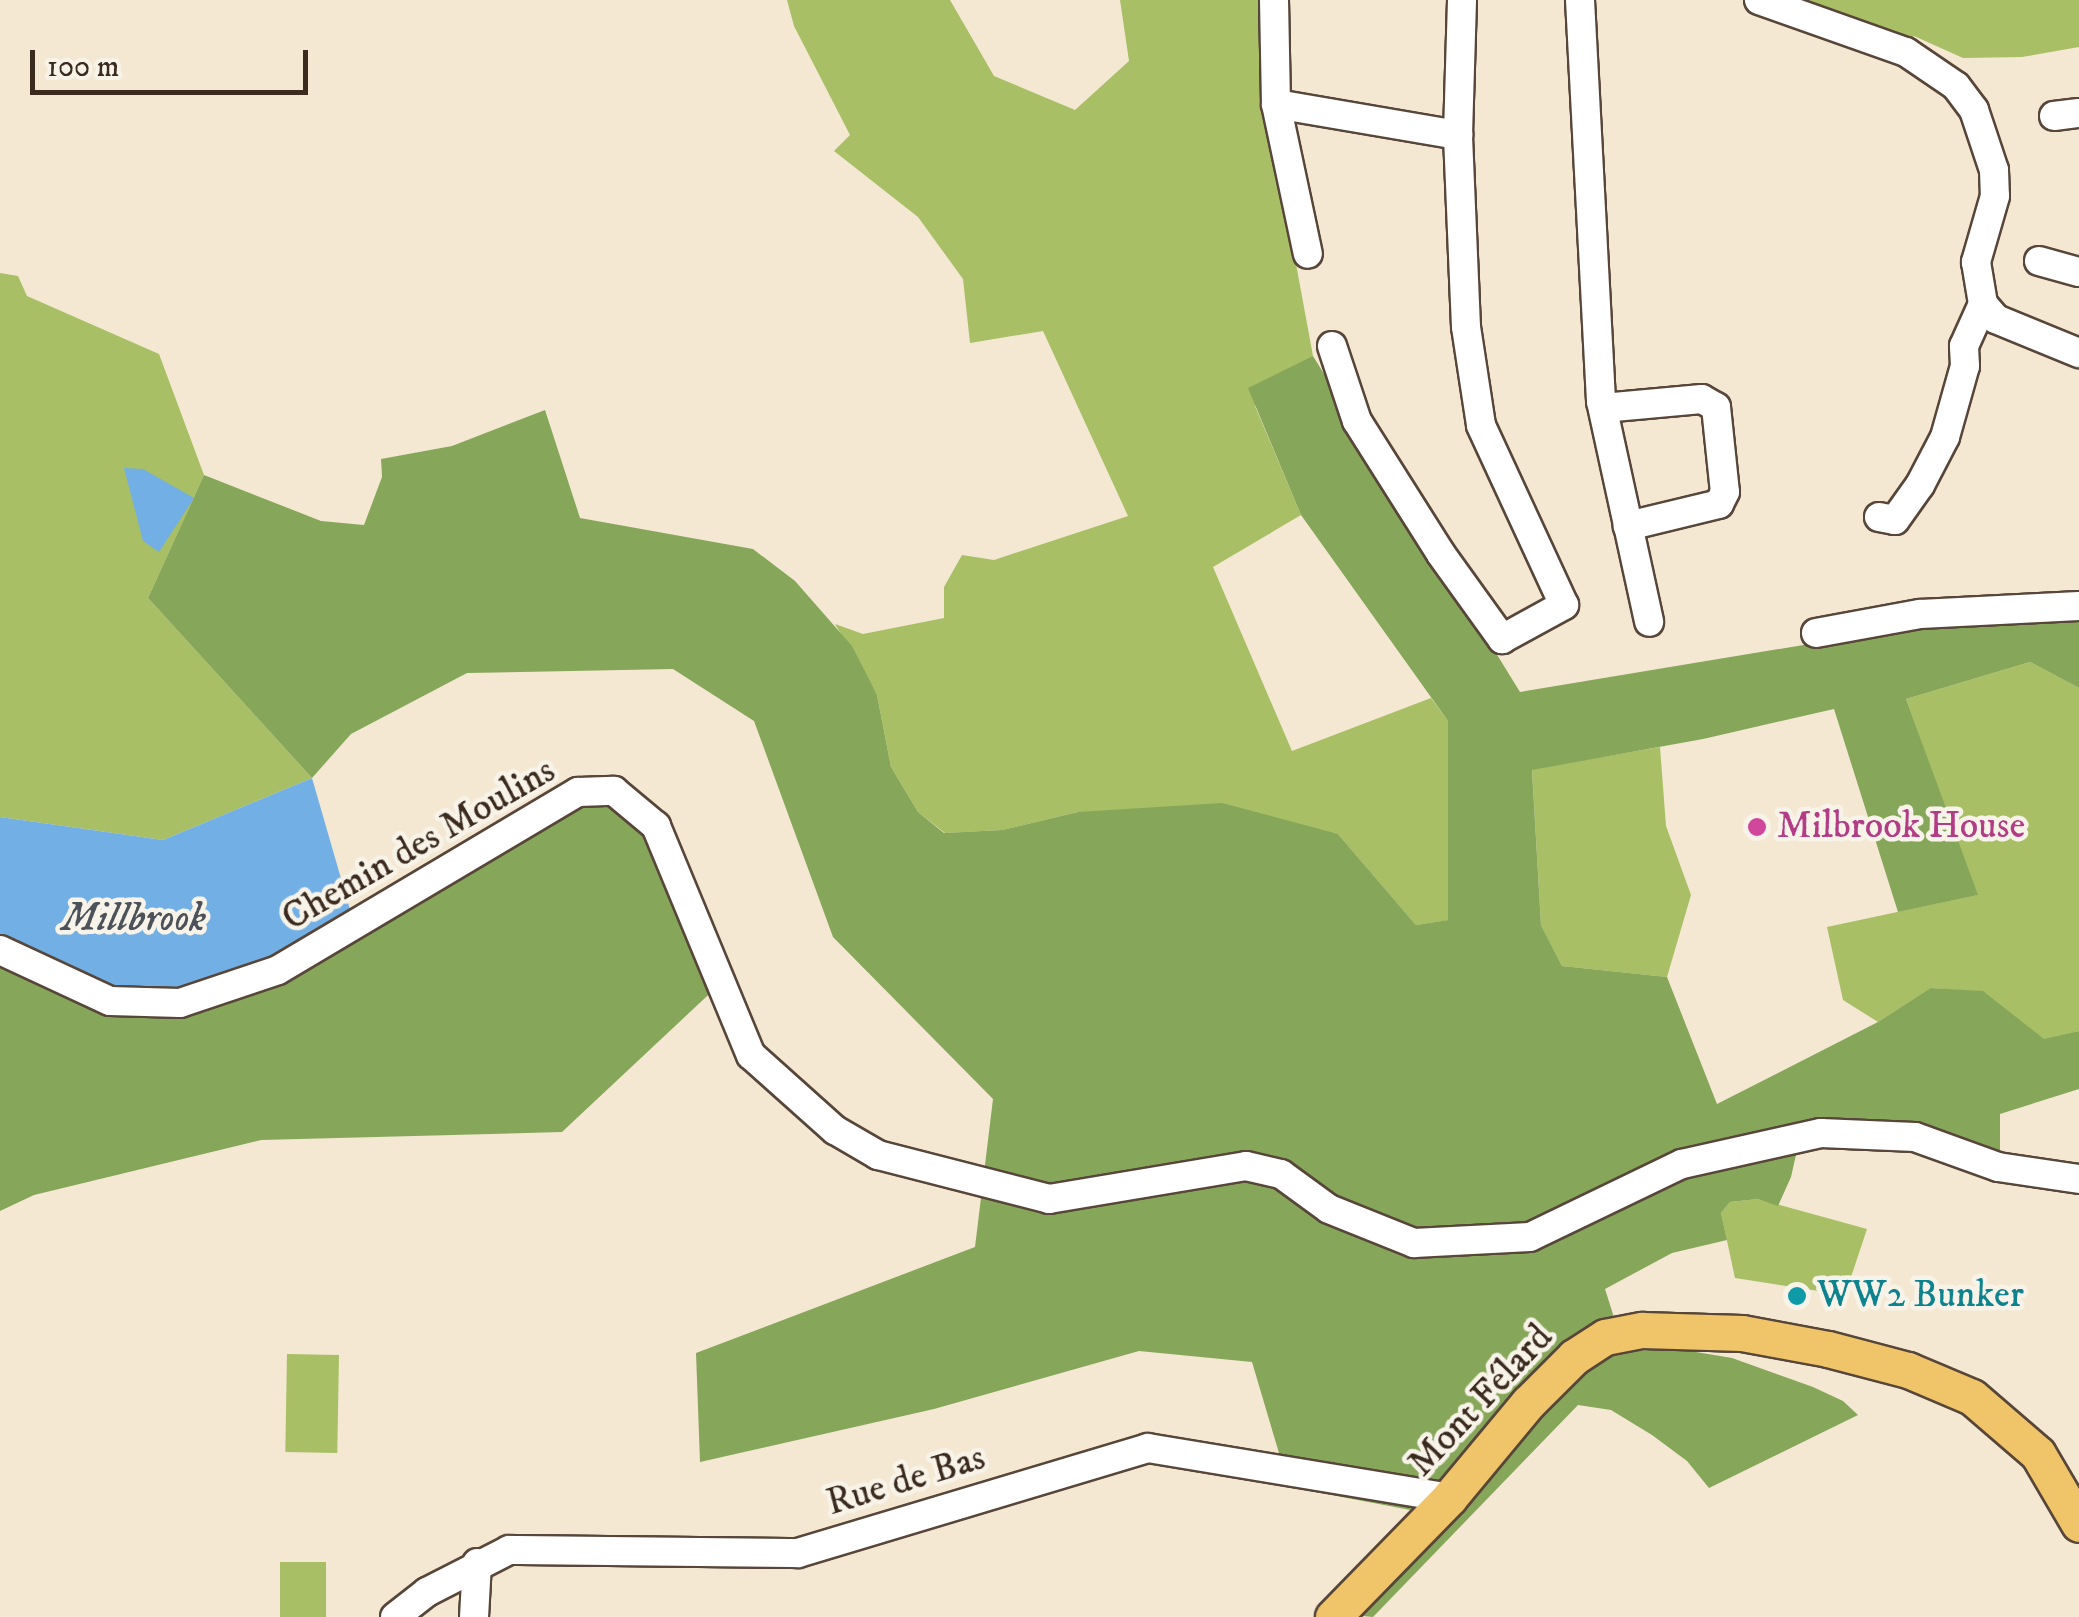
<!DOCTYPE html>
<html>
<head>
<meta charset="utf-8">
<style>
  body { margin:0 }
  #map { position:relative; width:2079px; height:1617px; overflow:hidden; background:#f4e8d2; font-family:"IM FELL DW Pica",serif }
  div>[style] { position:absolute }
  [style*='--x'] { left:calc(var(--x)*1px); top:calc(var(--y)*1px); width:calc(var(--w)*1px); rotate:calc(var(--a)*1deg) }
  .green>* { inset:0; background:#a8bf65; transform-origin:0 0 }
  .forest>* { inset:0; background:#86a65a }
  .water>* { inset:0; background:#72afe4 }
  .roads { filter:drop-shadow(2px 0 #574639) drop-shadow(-2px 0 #574639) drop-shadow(0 2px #574639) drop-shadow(0 -2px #574639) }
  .minor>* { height:28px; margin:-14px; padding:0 14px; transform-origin:14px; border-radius:14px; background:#fff }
  .major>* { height:35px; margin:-17.5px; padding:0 17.5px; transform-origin:17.5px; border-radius:17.5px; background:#f0c469 }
  .dots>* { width:28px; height:28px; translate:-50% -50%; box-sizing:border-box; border:5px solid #f7f3e8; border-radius:50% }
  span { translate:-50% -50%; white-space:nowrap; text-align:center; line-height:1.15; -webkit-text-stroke:9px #f7f3e8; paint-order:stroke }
  .hotel-label { font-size:38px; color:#b23c85 }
  .left { translate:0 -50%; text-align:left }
  .street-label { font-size:38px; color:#3b2a1e }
  .culture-label { font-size:38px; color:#0d838f }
  .water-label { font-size:40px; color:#4c5259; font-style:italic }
  .scale { position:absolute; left:30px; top:50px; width:278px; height:45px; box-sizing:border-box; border:5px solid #3b2a1e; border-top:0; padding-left:12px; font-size:30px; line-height:35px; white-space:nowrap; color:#3b2a1e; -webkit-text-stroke:8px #f7f3e8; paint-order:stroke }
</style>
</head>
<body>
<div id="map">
  <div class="green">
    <div style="clip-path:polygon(787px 0,950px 0,994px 76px,1075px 110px,1129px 61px,1120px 0,1270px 0,1266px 101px,1313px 356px,1255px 406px,1301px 515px,1213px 567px,1292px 751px,1431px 698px,1448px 721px,1449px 920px,1416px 925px,1338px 834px,1078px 812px,1002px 830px,945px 833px,918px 812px,891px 767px,877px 695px,835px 624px,863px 634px,944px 618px,944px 587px,962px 555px,994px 560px,1128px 516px,1043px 331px,970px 343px,963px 279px,918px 217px,834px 151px,850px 135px,794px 26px)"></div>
    <div style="clip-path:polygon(1785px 0,2079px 0,2079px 47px,2022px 57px,1963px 58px,1914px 36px,1906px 46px)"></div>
    <div style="clip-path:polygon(0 273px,18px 276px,27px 296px,159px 354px,204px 475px,148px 598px,312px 778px,163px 840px,0 817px)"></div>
    <div style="clip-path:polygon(2030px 662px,2079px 688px,2079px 1031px,2044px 1040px,1983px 992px,1932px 988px,1878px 1022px,1843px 1000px,1827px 927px,1977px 895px,1906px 699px)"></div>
    <div style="clip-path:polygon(1660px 747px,1666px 826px,1691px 895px,1667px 977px,1562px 966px,1541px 925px,1532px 769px)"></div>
    <div style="clip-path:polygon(1758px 1199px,1867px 1229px,1845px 1295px,1735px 1278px,1721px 1213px,1730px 1202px)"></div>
    <div style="left:287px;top:1354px;width:52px;height:98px;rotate:1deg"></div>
    <div style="left:280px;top:1562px;width:46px;height:55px"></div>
  </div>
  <div class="forest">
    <div style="clip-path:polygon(1313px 356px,1520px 692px,1996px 613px,2079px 612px,2079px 688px,2030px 662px,1906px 699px,1978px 895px,1898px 912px,1834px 709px,1703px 739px,1532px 770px,1541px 925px,1562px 966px,1667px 977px,1717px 1104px,1878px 1022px,1931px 988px,1983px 991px,2044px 1039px,2079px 1031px,2079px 1089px,2000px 1114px,2000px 1158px,1965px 1148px,1798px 1146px,1791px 1177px,1778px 1206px,1758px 1199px,1730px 1202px,1721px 1213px,1727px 1240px,1672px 1253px,1605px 1289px,1625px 1352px,1672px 1348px,1732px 1358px,1813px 1387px,1843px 1401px,1858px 1415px,1709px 1488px,1687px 1461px,1652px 1435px,1611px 1410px,1578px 1405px,1373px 1617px,1352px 1615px,1421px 1512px,1289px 1487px,1252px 1362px,1139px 1351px,934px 1409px,700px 1462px,696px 1353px,975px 1247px,993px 1099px,833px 937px,754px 721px,673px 669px,467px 673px,351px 734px,312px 778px,148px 598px,204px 475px,321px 521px,364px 525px,382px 477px,381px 459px,452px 446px,545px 410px,580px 518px,753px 549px,795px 581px,852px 646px,877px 695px,891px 767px,918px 812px,944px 833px,1002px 830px,1078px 812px,1222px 803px,1338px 834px,1416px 925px,1448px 920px,1448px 721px,1301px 515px,1248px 388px)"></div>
    <div style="clip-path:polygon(614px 791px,656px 826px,721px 983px,562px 1132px,261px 1140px,34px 1195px,0 1211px,0 940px,180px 1002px,578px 792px)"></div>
  </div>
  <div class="water">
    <div style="clip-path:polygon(124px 468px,143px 469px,194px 498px,159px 552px,143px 541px)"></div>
    <div style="clip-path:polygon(312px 778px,353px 920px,180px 1003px,110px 1001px,0 940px,0 817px,163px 840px)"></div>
  </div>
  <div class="roads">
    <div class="minor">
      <div style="--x:1274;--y:0;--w:104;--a:88.9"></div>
      <div style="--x:1276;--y:104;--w:153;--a:78"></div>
      <div style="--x:1580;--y:0;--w:402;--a:87"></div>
      <div style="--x:1601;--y:401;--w:226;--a:77.7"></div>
      <div style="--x:1759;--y:0;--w:156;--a:19.5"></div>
      <div style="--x:1906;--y:52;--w:60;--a:34.2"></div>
      <div style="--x:1956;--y:86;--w:30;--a:53"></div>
      <div style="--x:1974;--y:110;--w:63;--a:71.6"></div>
      <div style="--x:1994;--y:170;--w:26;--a:88"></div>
      <div style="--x:1995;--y:196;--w:69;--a:106.1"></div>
      <div style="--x:1976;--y:262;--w:43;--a:80.5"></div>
      <div style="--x:1983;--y:304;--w:20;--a:49"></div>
      <div style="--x:1996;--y:319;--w:90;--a:22.3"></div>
      <div style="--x:1276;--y:104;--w:185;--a:9.7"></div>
      <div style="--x:2054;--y:116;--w:25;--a:-7"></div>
      <div style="--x:2039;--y:261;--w:41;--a:15.4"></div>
      <div style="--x:1332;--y:346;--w:79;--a:71.6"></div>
      <div style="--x:1357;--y:421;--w:157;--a:57.7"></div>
      <div style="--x:1441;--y:554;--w:105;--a:54.3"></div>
      <div style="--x:1502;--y:639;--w:71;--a:-28.7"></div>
      <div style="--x:1564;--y:605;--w:198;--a:-114.8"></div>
      <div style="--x:1481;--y:425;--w:99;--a:-98.7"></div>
      <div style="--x:1466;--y:327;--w:192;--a:-92.4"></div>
      <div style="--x:1458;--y:135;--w:135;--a:-88.3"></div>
      <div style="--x:1603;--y:408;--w:99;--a:-5.2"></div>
      <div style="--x:1702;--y:399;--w:16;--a:30"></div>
      <div style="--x:1716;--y:407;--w:85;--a:84"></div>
      <div style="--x:1725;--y:492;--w:13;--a:117"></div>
      <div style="--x:1719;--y:504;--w:94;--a:166.4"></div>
      <div style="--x:1879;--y:517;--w:16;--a:11"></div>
      <div style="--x:1895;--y:520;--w:43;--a:-54.5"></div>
      <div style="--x:1920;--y:485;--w:54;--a:-62.5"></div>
      <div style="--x:1945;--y:437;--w:74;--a:-74.3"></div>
      <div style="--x:1965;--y:366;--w:20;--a:-93"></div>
      <div style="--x:1964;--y:346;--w:46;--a:-65.7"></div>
      <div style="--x:1816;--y:633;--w:106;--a:-10.4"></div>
      <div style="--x:1920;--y:614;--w:159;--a:-2.9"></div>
      <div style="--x:0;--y:950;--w:121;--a:24.9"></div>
      <div style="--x:110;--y:1001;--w:70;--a:1.6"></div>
      <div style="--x:180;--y:1003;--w:103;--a:-18.6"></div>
      <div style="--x:278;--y:970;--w:349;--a:-30.7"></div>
      <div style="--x:578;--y:792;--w:36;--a:-2"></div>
      <div style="--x:614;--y:791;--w:55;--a:39.8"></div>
      <div style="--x:656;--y:826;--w:248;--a:67.5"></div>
      <div style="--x:751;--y:1055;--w:113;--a:41.8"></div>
      <div style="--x:835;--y:1130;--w:50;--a:30.2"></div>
      <div style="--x:878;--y:1155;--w:177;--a:14.4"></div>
      <div style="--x:1049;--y:1199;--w:200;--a:-9.5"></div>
      <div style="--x:1246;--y:1166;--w:36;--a:13"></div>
      <div style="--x:1281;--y:1174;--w:59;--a:36.1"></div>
      <div style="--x:1329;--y:1209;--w:92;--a:21.8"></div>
      <div style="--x:1414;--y:1243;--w:116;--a:-3"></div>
      <div style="--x:1530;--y:1237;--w:169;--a:-25.7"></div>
      <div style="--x:1682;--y:1164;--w:142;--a:-12.6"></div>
      <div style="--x:1821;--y:1133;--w:94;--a:2.4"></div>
      <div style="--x:1915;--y:1137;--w:88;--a:19.9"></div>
      <div style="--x:1998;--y:1167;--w:82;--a:8.4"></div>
      <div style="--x:395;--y:1617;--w:41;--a:-38"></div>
      <div style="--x:427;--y:1592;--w:92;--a:-27.1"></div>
      <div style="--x:509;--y:1550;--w:289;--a:0.6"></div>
      <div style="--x:798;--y:1553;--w:365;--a:-16.7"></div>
      <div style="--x:1148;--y:1448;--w:305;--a:9.4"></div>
      <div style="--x:474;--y:1617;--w:54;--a:-86.8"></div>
    </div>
    <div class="major">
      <div style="--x:1333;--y:1617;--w:166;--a:-45.7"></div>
      <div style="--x:1449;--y:1498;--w:124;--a:-50.3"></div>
      <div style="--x:1528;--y:1403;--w:65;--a:-45"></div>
      <div style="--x:1574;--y:1357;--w:37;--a:-33"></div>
      <div style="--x:1605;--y:1337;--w:38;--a:-11"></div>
      <div style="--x:1642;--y:1330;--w:100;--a:1.7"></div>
      <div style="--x:1742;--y:1333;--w:87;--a:10.5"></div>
      <div style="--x:1828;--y:1349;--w:83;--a:14.7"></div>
      <div style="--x:1908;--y:1370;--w:69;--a:22.9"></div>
      <div style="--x:1972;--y:1397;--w:87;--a:40.8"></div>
      <div style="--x:2038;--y:1454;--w:81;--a:59.6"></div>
    </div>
  </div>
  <div class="dots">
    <div style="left:1757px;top:827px;background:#d1479c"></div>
    <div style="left:1797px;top:1296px;background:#0f9aa8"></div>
  </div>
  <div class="hotel-label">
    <span class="left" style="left:1777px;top:827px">Milbrook House</span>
  </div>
  <div class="street-label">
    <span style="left:419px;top:845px;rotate:-30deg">Chemin des Moulins</span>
    <span style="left:1481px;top:1401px;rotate:-47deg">Mont Félard</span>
    <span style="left:906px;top:1481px;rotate:-17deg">Rue de Bas</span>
  </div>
  <div class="culture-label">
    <span class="left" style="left:1817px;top:1296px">WW2 Bunker</span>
  </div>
  <div class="water-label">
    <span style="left:134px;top:919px">Millbrook</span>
  </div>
  <div class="scale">100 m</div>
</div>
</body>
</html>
